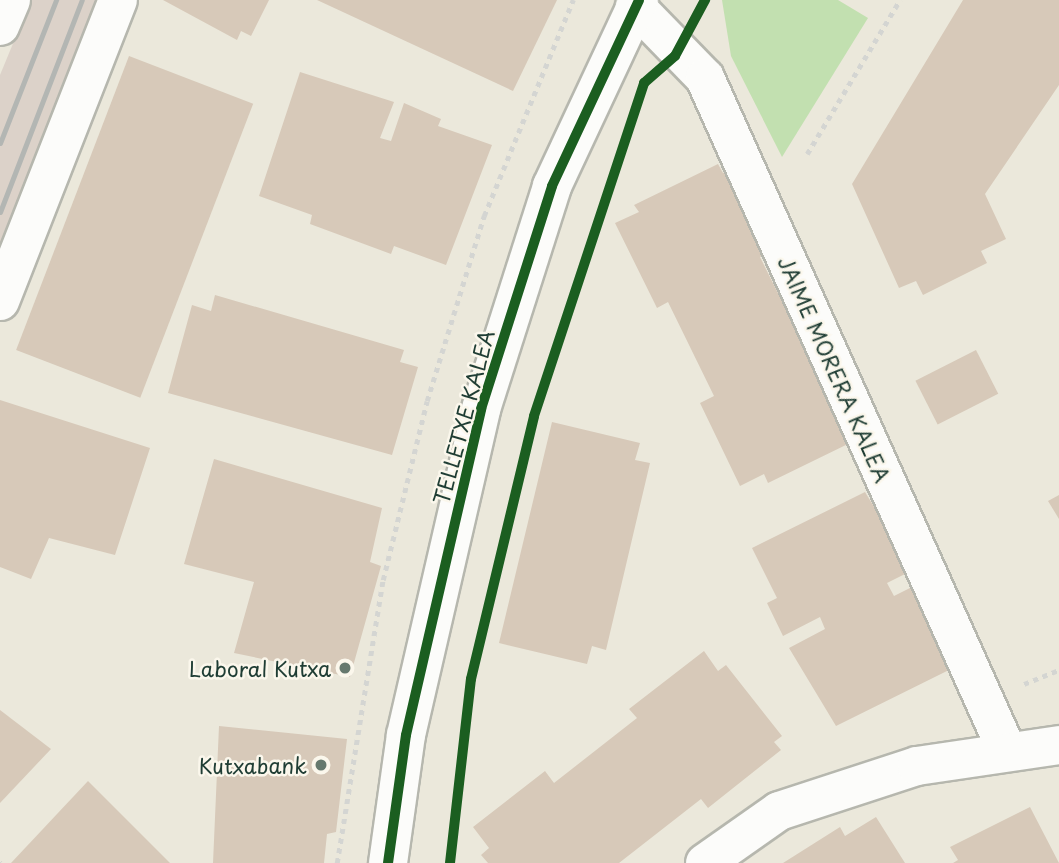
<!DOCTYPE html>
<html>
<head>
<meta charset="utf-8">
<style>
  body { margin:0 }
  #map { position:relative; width:1059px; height:863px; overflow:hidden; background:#ebe8db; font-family:"Playpen Sans",sans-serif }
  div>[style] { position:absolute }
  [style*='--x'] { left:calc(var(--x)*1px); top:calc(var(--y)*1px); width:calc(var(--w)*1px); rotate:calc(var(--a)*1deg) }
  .industrial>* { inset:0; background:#dcd2c9 }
  .green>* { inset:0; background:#c2e0b0 }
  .building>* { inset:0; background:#d7c9b9; transform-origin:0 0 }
  .path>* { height:4.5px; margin-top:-2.25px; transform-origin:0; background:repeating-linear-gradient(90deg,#d4d5d2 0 5px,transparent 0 10px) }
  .roads { filter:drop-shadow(2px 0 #b6b7ae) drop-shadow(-2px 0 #b6b7ae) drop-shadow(0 2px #b6b7ae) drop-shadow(0 -2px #b6b7ae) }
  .minor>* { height:38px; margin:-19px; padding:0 19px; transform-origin:19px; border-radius:19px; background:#fcfcfa }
  .rail>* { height:5px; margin:-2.5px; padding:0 2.5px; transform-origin:2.5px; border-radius:2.5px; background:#b3b6b3 }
  .cycleway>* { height:10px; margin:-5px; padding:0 5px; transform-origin:5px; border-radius:5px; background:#1b5e20 }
  .dots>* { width:19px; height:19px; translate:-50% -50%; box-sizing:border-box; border:4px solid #fbf7ec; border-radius:50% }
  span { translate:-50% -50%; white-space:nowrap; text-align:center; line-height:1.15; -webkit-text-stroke:5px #fbf7ec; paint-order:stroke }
  .street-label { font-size:21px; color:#1f3d34 }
  .poi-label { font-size:21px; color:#1f3d34 }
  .right { translate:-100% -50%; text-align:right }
</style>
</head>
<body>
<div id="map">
  <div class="industrial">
    <div style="clip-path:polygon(31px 0,97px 0,0 256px,0 75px)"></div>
  </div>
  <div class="green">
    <div style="clip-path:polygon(722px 0,838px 0,868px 18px,782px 157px,731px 56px)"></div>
  </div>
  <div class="building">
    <div style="clip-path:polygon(163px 0,269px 0,251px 36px,241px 31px,237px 40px)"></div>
    <div style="clip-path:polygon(317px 0,557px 0,513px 91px)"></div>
    <div style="clip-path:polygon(963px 0,1059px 0,1059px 85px,985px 194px,1006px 239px,981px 251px,987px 263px,923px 295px,916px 281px,899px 288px,852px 184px)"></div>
    <div style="left:129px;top:56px;width:133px;height:315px;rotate:21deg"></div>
    <div style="clip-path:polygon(300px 72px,394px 102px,380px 138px,391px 141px,404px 103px,441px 119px,438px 126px,492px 145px,446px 265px,394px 246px,391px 254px,310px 224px,312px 215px,259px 196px)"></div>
    <div style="clip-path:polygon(718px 164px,723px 173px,730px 169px,771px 253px,760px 257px,852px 442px,768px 483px,764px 474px,740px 486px,700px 403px,714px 396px,668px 302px,657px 308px,615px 223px,639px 212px,634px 205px)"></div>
    <div style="clip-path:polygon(215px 295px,404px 350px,400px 362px,418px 367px,392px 455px,168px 393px,192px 305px,211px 311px)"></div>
    <div style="left:976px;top:350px;width:49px;height:68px;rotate:63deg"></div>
    <div style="clip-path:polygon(0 400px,150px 448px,115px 555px,49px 538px,31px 579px,0 567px)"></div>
    <div style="clip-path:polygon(552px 422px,640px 443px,635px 460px,650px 463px,606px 650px,592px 646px,587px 664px,499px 643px)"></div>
    <div style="clip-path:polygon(214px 459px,382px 508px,370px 562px,381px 566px,350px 677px,234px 653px,254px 582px,184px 564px)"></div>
    <div style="clip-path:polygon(865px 492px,913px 570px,887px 583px,894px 596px,920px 583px,951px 669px,836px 726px,789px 648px,825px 629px,820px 617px,783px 636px,767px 603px,777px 598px,752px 548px)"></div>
    <div style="clip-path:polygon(1059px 495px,1059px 519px,1048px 501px)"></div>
    <div style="clip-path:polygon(704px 651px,718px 671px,726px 665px,782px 736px,774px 742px,781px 750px,708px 808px,701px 799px,619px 863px,488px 863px,481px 855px,489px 848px,473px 827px,545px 771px,554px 783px,637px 718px,629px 709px)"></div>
    <div style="clip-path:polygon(0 710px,51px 749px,0 803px)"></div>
    <div style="clip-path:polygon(219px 726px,347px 739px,336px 832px,327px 834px,324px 863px,213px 863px)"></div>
    <div style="clip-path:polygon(88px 781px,170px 863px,11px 863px)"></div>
    <div style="clip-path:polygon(1030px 807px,1059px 863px,953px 863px,958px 860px,950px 847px)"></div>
    <div style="clip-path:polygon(876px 817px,905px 863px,783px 863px,840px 827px,845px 836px)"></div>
  </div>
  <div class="path">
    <div style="--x:807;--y:154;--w:180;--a:-58.9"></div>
    <div style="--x:1024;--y:684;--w:38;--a:-22"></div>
    <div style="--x:0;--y:862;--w:1;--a:45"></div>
    <div style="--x:337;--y:863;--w:287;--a:-80.8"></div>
    <div style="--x:383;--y:580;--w:184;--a:-76.2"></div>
    <div style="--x:427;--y:401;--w:194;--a:-72.9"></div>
    <div style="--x:484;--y:216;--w:234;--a:-67.6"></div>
  </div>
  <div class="roads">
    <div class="minor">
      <div style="--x:635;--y:6;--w:100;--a:45.8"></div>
      <div style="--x:705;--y:78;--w:738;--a:65.83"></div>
      <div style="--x:0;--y:26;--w:28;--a:-67"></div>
      <div style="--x:0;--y:301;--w:323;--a:-68.6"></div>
      <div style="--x:388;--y:863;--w:129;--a:-82"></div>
      <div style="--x:406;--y:735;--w:335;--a:-77"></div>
      <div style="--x:481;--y:409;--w:234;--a:-72.3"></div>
      <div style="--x:552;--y:186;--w:205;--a:-64.9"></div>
      <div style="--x:705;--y:863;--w:90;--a:-35.1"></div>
      <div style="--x:779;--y:811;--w:145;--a:-18.1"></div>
      <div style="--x:917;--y:766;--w:144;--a:-8.4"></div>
    </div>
  </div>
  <div class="rail">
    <div style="--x:0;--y:143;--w:154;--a:-68.6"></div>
    <div style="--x:0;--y:212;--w:227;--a:-68.9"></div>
  </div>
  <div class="cycleway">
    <div style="--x:388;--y:863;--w:129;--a:-82"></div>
    <div style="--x:406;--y:735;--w:335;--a:-77"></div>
    <div style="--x:481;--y:409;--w:234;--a:-72.3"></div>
    <div style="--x:552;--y:186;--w:205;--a:-64.9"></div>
    <div style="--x:450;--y:863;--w:185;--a:-83.5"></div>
    <div style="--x:471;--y:679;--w:270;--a:-76.5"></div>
    <div style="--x:534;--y:416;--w:351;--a:-71.7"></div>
    <div style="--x:644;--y:83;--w:41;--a:-41.1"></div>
    <div style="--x:675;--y:56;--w:64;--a:-61.8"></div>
  </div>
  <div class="dots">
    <div style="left:345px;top:668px;background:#66796e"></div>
    <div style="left:321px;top:765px;background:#66796e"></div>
  </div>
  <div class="street-label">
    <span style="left:835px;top:369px;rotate:66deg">JAIME MORERA KALEA</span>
    <span style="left:463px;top:417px;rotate:-75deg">TELLETXE KALEA</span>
  </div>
  <div class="poi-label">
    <span class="right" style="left:331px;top:668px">Laboral Kutxa</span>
    <span class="right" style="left:307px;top:765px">Kutxabank</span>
  </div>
</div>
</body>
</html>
